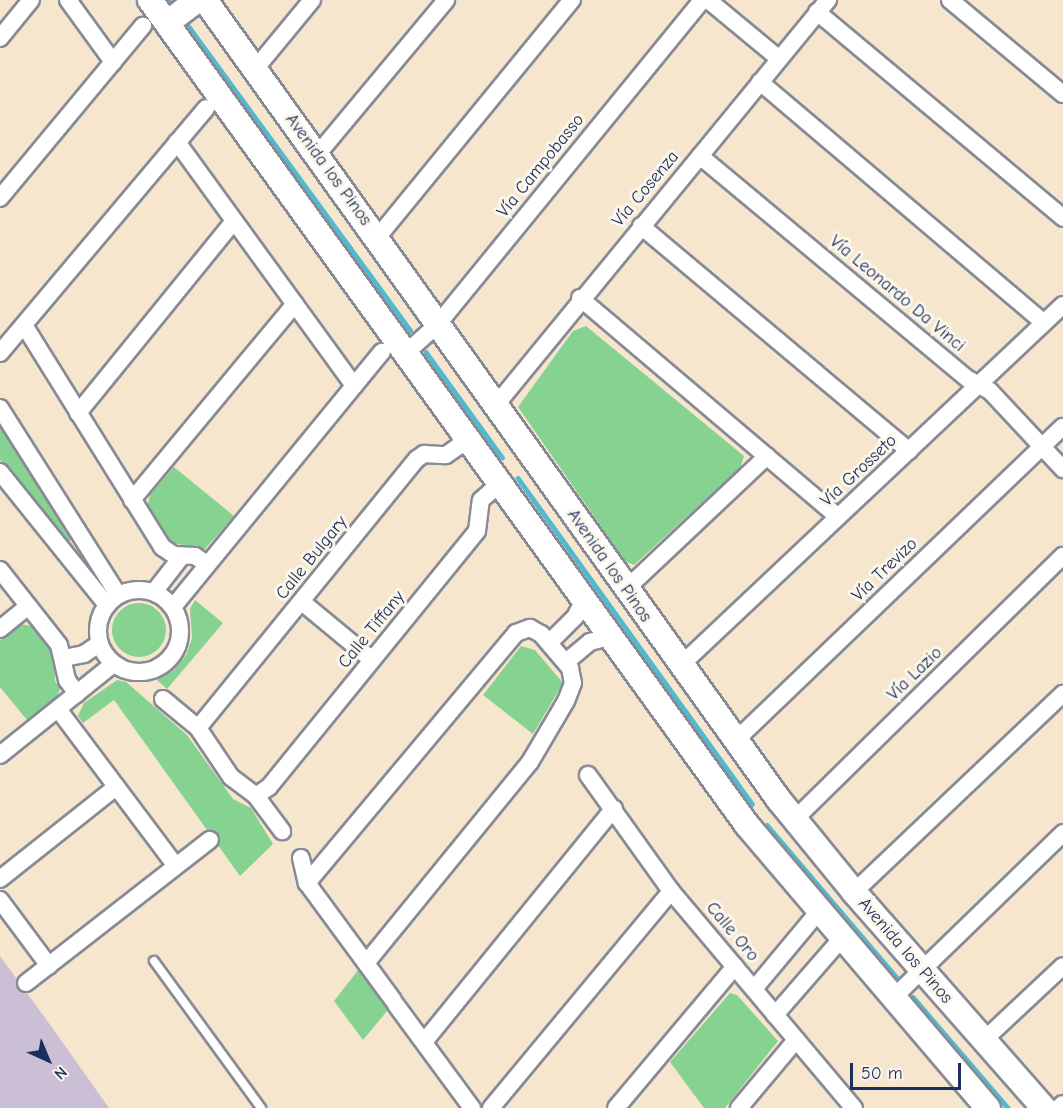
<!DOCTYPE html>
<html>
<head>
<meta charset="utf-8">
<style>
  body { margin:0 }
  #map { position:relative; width:1063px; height:1108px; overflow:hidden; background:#f6e6ce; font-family:"Comic Neue",sans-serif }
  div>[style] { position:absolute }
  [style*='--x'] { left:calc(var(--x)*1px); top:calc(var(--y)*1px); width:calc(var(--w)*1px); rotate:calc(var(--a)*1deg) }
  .industrial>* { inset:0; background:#cbbfd6 }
  .green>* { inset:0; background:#86d391 }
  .round { border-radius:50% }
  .stream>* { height:4.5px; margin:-2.25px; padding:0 2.25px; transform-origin:2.25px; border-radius:2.25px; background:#52bad0 }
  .roads { filter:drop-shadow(2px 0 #888a96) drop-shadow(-2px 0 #888a96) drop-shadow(0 2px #888a96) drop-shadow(0 -2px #888a96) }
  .lane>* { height:8px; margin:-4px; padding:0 4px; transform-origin:4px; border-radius:4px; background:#fff }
  .street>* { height:16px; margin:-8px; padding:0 8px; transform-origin:8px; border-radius:8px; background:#fff }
  .street>.ring { margin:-8px; padding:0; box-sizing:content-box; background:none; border:16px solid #fff; border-radius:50% }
  .secondary>* { height:24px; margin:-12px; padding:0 12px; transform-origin:12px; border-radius:12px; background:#fff }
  span { translate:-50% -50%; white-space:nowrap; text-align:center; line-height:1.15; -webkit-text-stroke:6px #fbf7ec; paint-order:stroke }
  .street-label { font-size:18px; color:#1b2f5e }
  .north { position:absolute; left:18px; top:1030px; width:60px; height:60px; -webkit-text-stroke:4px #fbf7ec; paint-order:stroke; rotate:136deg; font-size:16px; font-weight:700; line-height:24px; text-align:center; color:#1b2f5e }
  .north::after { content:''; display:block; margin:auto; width:21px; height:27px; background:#1b2f5e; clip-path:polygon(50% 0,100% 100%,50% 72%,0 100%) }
  .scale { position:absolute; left:850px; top:1063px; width:111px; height:27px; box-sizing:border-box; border:3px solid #1b2f5e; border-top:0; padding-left:8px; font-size:18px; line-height:21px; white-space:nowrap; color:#1b2f5e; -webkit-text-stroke:4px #fbf7ec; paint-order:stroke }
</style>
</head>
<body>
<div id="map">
  <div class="industrial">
    <div style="clip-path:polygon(0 956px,51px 1026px,109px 1108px,0 1108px)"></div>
  </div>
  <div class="green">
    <div style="clip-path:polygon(586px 326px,744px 456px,740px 468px,634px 565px,625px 561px,518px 407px,573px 331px)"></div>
    <div style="clip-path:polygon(0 423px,72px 537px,69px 542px,0 460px)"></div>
    <div style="clip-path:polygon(174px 467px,234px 516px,205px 549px,172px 543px,147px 507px,150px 495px)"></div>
    <div style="clip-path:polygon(195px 600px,223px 623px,167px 689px,157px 680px,174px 670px,186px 655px,192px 638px,190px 609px)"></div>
    <div class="round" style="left:112px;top:603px;width:54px;height:54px"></div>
    <div style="clip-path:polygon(20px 624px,31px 626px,54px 653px,55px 681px,60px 689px,57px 697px,27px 720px,0 687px,0 640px)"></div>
    <div style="clip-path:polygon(521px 646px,535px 650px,563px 683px,533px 734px,483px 695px)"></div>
    <div style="clip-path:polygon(117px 680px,126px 682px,187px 735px,233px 799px,251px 808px,273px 844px,240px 876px,114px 700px,83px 723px,78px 716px,84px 703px)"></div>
    <div style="clip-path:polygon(359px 969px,392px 1005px,363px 1040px,334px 1001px)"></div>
    <div style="clip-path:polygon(730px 993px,737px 995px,778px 1041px,725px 1108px,704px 1108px,670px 1062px)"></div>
  </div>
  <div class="stream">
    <div style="--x:169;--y:0;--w:4;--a:56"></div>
    <div style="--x:187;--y:24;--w:379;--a:53.9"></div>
    <div style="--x:426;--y:352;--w:130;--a:54.1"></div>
    <div style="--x:518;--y:478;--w:401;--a:54.3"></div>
    <div style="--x:767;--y:825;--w:202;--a:49.6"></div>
    <div style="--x:913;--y:997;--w:146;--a:49.4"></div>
  </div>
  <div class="roads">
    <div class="lane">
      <div style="--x:154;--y:961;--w:182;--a:53.9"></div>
    </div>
    <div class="street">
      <div style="--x:68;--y:0;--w:77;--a:54"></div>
      <div style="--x:708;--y:0;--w:91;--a:39.6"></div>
      <div style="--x:950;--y:0;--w:147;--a:39.8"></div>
      <div style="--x:817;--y:12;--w:321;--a:39.9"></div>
      <div style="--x:0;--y:38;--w:49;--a:-50.8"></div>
      <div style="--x:256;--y:68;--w:88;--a:-50.5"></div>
      <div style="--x:760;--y:82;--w:372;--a:40.3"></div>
      <div style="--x:177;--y:142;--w:301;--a:54"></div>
      <div style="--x:317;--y:155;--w:202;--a:-50.2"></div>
      <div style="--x:700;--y:156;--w:349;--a:39.8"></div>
      <div style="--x:968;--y:379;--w:25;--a:29"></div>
      <div style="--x:990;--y:391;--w:107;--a:46.9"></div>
      <div style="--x:0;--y:198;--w:224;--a:-50.3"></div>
      <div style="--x:641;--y:226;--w:350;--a:40"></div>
      <div style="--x:377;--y:238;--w:308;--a:-50.7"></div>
      <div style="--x:580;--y:298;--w:338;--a:40.3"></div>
      <div style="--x:24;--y:325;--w:261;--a:58.1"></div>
      <div style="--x:162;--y:547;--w:14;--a:34"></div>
      <div style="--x:174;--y:555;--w:21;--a:3"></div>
      <div style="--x:195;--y:556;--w:14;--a:34"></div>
      <div style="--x:407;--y:352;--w:42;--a:-42.1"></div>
      <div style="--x:438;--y:324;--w:418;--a:-50.8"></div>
      <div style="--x:0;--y:353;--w:320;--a:-49.9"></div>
      <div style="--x:496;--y:405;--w:524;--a:-50.66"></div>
      <div style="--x:0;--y:408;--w:221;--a:57.7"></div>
      <div style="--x:78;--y:413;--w:247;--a:-50.9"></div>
      <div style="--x:0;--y:472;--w:171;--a:51.2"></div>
      <div style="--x:132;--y:500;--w:255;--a:-50.3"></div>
      <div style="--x:0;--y:570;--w:95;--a:51.8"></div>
      <div style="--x:59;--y:645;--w:36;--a:77"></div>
      <div style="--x:67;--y:680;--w:17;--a:54"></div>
      <div class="ring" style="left:98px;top:590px;width:66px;height:66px"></div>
      <div style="--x:625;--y:590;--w:195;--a:-43.3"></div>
      <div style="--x:154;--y:592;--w:46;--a:-52.1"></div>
      <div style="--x:302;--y:602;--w:91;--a:39.6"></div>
      <div style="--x:173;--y:607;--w:330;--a:-50.7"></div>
      <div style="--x:0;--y:629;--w:36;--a:-39"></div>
      <div style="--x:549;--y:643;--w:37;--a:-45"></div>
      <div style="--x:575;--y:617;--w:21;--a:-62"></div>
      <div style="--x:64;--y:658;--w:20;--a:-11"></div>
      <div style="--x:84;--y:654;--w:18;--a:-34"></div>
      <div style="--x:566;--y:662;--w:31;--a:-40"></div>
      <div style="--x:590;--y:642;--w:23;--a:-15"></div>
      <div style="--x:681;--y:665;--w:525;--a:-43.3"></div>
      <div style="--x:163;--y:699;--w:45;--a:39.6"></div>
      <div style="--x:198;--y:728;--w:59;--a:56"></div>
      <div style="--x:231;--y:777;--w:31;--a:37"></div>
      <div style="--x:256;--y:796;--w:44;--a:53.4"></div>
      <div style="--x:58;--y:709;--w:196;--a:53.1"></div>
      <div style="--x:198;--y:728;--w:347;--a:-50.9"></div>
      <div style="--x:417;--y:459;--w:9;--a:-36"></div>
      <div style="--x:424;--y:454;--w:22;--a:3"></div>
      <div style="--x:446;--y:455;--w:29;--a:-35"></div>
      <div style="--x:735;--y:741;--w:454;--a:-43.8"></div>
      <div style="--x:0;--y:755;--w:145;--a:-38.8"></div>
      <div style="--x:588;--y:775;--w:143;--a:54.4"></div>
      <div style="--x:671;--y:891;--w:284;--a:49.9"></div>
      <div style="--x:256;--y:796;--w:16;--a:-35"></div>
      <div style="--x:269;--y:787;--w:330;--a:-50.9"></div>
      <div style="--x:477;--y:531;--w:31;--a:-83"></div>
      <div style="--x:481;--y:500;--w:28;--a:-41"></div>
      <div style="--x:794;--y:820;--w:377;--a:-44.5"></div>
      <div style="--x:301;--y:858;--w:26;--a:77"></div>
      <div style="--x:307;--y:883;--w:145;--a:53.7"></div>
      <div style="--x:0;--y:879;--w:148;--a:-38.4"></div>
      <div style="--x:307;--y:883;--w:326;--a:-50.1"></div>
      <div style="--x:516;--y:633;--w:15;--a:-20"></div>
      <div style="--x:530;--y:628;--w:13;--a:29"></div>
      <div style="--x:541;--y:634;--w:45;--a:49.5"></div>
      <div style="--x:570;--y:668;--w:15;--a:79"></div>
      <div style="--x:573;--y:683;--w:19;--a:111"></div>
      <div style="--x:566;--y:701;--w:71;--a:120.5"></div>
      <div style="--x:530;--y:762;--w:259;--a:129.2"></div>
      <div style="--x:854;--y:892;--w:288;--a:-43.5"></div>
      <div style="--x:0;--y:900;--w:82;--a:53.4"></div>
      <div style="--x:26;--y:983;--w:233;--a:-37.9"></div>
      <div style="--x:754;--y:989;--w:102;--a:-50.2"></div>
      <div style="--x:893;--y:998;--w:237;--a:-44.1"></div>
      <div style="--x:396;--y:1005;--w:128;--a:53.6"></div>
      <div style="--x:775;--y:1015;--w:102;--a:-49"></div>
      <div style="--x:984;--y:1040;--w:108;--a:-43.1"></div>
      <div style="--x:424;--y:1042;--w:301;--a:-50.9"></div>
      <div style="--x:491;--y:1108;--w:282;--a:-50.3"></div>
      <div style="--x:616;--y:1108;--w:185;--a:-50"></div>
      <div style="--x:739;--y:1108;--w:89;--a:-50"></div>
      <div style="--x:1058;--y:1108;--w:6;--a:-39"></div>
    </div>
    <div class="secondary">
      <div style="--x:150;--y:0;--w:1018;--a:54.11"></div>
      <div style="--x:747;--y:825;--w:372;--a:49.6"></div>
      <div style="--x:205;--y:0;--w:985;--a:54.34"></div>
      <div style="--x:779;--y:800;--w:119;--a:50.8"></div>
      <div style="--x:854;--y:892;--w:288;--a:48.7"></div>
      <div style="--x:167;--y:23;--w:38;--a:-37"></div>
    </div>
  </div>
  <div class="street-label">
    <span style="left:541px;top:166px;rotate:-51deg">Vía Campobasso</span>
    <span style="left:328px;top:170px;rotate:54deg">Avenida los Pinos</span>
    <span style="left:646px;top:189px;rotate:-50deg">Vía Cosenza</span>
    <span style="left:897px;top:294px;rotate:40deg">Vía Leonardo Da Vinci</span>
    <span style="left:859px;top:471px;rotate:-43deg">Vía Grosseto</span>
    <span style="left:312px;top:558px;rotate:-51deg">Calle Bulgary</span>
    <span style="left:609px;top:566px;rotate:55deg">Avenida los Pinos</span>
    <span style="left:885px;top:570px;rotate:-44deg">Vía Trevizo</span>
    <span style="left:372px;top:630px;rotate:-51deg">Calle Tiffany</span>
    <span style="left:915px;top:674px;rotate:-44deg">Vía Lazio</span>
    <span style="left:732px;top:932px;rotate:50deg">Calle Oro</span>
    <span style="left:905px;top:951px;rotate:49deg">Avenida los Pinos</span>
  </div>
  <div class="north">N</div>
  <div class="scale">50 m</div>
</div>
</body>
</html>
